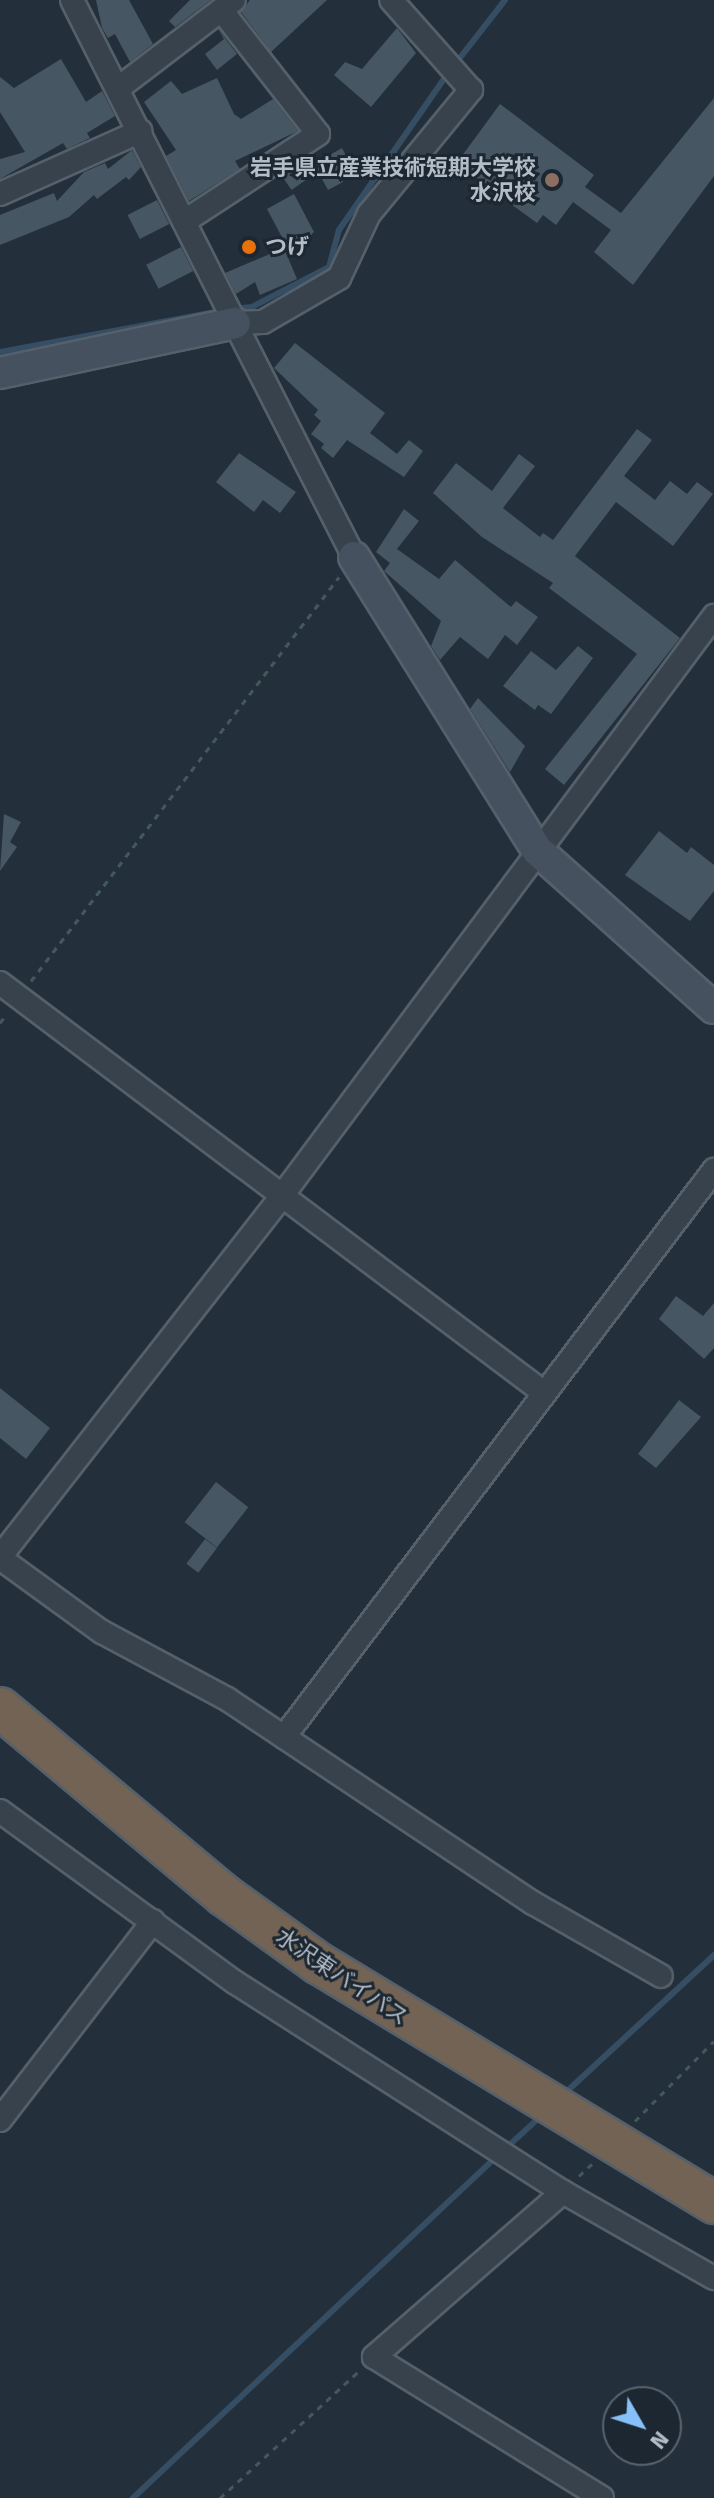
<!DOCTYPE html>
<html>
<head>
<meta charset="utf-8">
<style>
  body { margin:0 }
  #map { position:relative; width:714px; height:2498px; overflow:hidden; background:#23303c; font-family:"Fira Sans","Noto Sans JP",sans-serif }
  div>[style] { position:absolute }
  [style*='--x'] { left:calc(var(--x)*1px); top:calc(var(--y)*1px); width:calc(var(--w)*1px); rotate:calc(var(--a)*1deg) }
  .stream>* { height:6px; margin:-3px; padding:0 3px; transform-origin:3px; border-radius:3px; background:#364e63 }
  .building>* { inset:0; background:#465662; transform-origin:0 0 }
  .path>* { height:3px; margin-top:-1.5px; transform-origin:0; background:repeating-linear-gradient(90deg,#435959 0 6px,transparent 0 12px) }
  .roads { filter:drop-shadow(2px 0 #55606a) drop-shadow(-2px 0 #55606a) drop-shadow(0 2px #55606a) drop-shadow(0 -2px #55606a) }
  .street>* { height:22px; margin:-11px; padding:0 11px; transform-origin:11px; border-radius:11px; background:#37424c }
  .secondary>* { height:30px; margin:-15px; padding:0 15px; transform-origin:15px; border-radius:15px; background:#45515f }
  .highway>* { height:40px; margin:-20px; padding:0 20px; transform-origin:20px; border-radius:20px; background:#726354 }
  .dots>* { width:22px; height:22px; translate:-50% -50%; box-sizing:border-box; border:4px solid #1c2731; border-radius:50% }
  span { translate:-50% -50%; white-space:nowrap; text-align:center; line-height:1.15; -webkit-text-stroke:6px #1c2731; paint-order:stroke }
  .poi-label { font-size:22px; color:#b2bdc7; font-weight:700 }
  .right { translate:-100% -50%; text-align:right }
  .left { translate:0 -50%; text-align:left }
  .street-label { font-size:22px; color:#b2bdc7 }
  .north { position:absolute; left:602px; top:2386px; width:80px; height:80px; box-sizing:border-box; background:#1c2731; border:2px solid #58636d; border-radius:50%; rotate:129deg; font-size:22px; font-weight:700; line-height:32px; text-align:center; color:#b2bdc7 }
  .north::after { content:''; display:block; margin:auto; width:28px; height:36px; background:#87bff8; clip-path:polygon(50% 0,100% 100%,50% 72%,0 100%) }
</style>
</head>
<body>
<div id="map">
  <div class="stream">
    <div style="--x:456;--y:63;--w:80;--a:-52.1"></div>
    <div style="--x:233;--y:309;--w:19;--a:-6"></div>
    <div style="--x:252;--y:307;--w:87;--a:-27.5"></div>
    <div style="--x:329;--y:267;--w:38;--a:-75"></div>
    <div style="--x:339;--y:230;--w:193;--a:-55.2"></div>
    <div style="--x:0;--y:352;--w:226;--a:-10.5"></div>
    <div style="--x:564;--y:2094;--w:205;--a:-42.8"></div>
    <div style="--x:505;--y:2149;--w:49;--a:-42.5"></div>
    <div style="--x:133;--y:2498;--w:499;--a:-43.2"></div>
  </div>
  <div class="building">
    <div style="clip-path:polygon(96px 0,129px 0,153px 44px,130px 62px,115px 34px,108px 38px,102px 28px)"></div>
    <div style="clip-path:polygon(190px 0,211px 0,175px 27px,169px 21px)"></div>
    <div style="clip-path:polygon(250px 0,327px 0,271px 52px,241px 12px)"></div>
    <div style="clip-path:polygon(397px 28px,416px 53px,371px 107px,334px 75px,345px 62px,362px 69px)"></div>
    <div style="clip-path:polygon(218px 29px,237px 54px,217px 70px,205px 54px,224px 39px)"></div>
    <div style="clip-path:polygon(61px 59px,86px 102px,102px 91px,115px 116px,87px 133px,90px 138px,67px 149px,63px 143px,0 179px,0 159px,25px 152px,0 112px,0 77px,14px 88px)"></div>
    <div style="clip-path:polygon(217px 78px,234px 114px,241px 119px,273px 99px,298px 131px,235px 161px,240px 169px,189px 201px,166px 156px,176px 150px,144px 102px,171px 81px,182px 94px)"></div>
    <div style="clip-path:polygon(714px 98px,714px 176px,633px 285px,594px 252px,611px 230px,573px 202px,556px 225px,543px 215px,537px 223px,456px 164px,500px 104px,594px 175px,585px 187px,621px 213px)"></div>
    <div style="clip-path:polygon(342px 148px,351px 165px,337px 172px,343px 182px,328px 190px,314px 164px)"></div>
    <div style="clip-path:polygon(132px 150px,141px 167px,129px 180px,126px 177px,97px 199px,94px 195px,69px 217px,0 245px,0 215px,54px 193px,57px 201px,84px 172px,105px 163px,108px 169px)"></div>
    <div style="left:298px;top:166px;width:16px;height:19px;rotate:55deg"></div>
    <div style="clip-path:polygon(294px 194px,314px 232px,291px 254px,267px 209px)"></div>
    <div style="left:157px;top:200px;width:27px;height:33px;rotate:63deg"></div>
    <div style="left:181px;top:247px;width:27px;height:39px;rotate:63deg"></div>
    <div style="clip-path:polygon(284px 248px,297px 279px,260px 295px,255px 282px,236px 294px,225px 273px)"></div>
    <div style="clip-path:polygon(295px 343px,385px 413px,370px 433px,397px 454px,409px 440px,423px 451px,404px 477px,347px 440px,333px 458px,321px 448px,324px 444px,311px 434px,321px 421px,314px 415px,318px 410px,274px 368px)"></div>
    <div style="clip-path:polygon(637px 429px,652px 440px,624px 476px,655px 500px,670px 481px,687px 494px,697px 482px,713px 494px,673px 546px,616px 502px,575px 556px,680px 638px,564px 785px,545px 769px,637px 654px,549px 588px,553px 583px,482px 537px,433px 493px,456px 463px,492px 491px,519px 454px,535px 466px,503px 508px,540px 537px,543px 533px,553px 540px)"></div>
    <div style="clip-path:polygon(239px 453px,296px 492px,280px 513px,263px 500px,254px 512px,216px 482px)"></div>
    <div style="clip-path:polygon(404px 509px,419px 521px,397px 549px,439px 579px,455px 560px,511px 607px,516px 601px,538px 617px,517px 645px,505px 635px,488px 659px,460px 637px,440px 660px,431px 646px,441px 621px,384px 571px,390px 563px,376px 552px)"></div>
    <div style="clip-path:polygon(578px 646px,593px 658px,551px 714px,538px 705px,535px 710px,503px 686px,531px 651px,556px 670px)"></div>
    <div style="clip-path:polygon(478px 698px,525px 746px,510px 772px,470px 709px)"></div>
    <div style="clip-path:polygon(4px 814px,21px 822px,10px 842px,17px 847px,0 871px)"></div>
    <div style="clip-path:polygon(659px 831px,687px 853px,691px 847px,714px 865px,714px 891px,690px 921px,625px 875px)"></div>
    <div style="clip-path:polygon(676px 1296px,703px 1316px,714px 1303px,714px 1348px,704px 1359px,659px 1319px)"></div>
    <div style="clip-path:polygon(0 1388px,50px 1428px,26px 1459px,0 1438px)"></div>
    <div style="clip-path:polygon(679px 1400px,701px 1417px,656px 1468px,638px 1454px)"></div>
    <div style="left:216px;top:1482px;width:41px;height:51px;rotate:38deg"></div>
    <div style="left:205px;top:1539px;width:15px;height:31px;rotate:37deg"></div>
  </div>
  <div class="path">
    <div style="--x:31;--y:981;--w:508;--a:-52.68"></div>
    <div style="--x:0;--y:1023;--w:12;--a:-55"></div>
    <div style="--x:635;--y:2121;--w:112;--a:-45.4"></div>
    <div style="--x:579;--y:2176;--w:21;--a:-43"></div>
    <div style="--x:220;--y:2498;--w:188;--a:-42.4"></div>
  </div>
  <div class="roads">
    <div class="street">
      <div style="--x:72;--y:0;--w:362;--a:63.2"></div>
      <div style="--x:120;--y:87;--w:143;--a:-37.3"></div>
      <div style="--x:0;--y:194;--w:154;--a:-24.1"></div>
      <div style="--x:185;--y:221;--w:159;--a:-33.2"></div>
      <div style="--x:318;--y:134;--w:157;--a:-128"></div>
      <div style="--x:354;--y:557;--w:263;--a:-117"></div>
      <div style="--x:235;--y:323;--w:28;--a:-2"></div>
      <div style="--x:263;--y:322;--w:88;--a:-30.1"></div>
      <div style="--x:339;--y:278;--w:71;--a:-64.9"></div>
      <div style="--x:369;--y:214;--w:161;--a:-50.6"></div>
      <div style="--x:471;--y:90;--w:120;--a:-131.6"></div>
      <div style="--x:0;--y:983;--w:681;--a:37"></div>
      <div style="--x:0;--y:1557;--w:457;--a:-52"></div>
      <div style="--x:281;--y:1197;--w:725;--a:-53.3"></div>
      <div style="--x:0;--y:1558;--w:126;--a:36"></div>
      <div style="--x:102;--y:1632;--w:142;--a:28.2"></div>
      <div style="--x:227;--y:1699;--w:368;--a:33.7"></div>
      <div style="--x:533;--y:1903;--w:147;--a:29.7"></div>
      <div style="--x:284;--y:1737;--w:712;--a:-52.82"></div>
      <div style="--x:0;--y:1811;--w:292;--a:36.1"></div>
      <div style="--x:236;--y:1983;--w:388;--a:32.6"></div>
      <div style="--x:563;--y:2192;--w:174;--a:29.7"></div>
      <div style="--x:0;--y:2120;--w:251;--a:-52.4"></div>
      <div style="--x:563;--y:2192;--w:251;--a:138.9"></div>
      <div style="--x:374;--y:2357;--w:268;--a:31.7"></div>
    </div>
    <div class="secondary">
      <div style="--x:0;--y:373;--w:240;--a:-12"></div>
      <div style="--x:354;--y:557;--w:345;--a:58"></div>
      <div style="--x:537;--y:850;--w:237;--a:41.8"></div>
    </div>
    <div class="highway">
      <div style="--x:0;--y:1708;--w:293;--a:39.9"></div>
      <div style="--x:225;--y:1896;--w:115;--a:35.8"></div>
      <div style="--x:318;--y:1963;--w:463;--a:31.2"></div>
    </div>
  </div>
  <div class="dots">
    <div style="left:552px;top:180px;background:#8d6e63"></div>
    <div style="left:249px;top:247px;background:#e8710a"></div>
  </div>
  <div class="poi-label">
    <span class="right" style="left:536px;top:180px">岩手県立産業技術短期大学校<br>水沢校</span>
    <span class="left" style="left:265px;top:247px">つげ</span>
  </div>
  <div class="street-label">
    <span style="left:342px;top:1977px;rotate:34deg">水沢東バイパス</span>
  </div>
  <div class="north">N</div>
</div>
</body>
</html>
